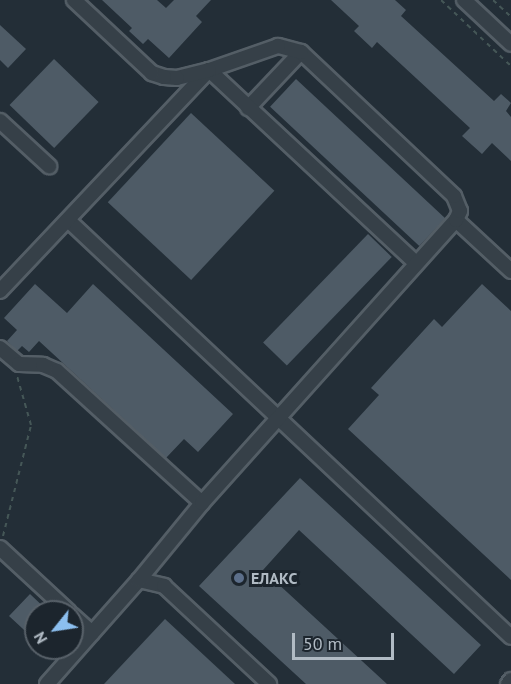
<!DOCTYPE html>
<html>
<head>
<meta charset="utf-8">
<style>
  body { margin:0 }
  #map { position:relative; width:511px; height:684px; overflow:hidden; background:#232e37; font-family:"PT Sans",sans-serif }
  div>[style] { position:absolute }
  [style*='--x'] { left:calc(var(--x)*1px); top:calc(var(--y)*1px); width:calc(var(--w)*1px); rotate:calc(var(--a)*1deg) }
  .building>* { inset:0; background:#4e5b66; transform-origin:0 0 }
  .path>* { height:2px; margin-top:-1px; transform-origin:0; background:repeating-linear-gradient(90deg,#455757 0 4.5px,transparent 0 9px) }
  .roads { filter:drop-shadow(2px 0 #545e66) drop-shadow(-2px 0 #545e66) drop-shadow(0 2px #545e66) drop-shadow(0 -2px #545e66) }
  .minor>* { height:14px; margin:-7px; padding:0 7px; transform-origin:7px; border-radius:7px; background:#364048 }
  .dots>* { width:16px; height:16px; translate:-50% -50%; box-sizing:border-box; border:3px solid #1c252d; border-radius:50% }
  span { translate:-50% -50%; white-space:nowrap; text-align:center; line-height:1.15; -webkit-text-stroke:6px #1c252d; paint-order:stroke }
  .poi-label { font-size:16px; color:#b1bbc4; font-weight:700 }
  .left { translate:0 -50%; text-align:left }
  .north { position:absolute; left:24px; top:600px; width:60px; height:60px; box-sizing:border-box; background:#1c252d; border:2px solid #586169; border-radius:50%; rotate:240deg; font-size:16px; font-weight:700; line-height:24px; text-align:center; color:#b1bbc4 }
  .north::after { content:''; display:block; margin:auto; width:21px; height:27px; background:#8cbfef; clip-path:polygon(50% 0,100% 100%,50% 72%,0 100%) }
  .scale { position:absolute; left:292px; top:633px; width:102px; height:27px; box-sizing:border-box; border:3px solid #b1bbc4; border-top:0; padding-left:8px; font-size:18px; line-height:21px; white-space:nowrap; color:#b1bbc4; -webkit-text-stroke:4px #1c252d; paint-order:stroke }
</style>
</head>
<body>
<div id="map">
  <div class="building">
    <div style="clip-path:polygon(102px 0,157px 0,166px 8px,174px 0,211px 0,196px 16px,202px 22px,169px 58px,148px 39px,143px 44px,129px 31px,132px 28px)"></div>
    <div style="clip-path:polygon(331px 0,395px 0,406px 10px,401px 16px,494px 101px,501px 94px,511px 103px,506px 111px,511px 117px,511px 161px,492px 143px,482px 154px,462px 136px,470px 128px,377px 42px,372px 48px,354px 31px,359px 26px)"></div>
    <div style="clip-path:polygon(0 25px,26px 49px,8px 68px,0 60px)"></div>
    <div style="left:54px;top:59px;width:62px;height:64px;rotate:44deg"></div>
    <div style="left:296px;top:79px;width:204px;height:38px;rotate:43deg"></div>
    <div style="left:191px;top:113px;width:114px;height:122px;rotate:43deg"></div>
    <div style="left:368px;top:234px;width:33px;height:151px;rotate:44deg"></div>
    <div style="clip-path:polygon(35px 284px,67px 313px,93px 284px,233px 414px,198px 452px,184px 439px,166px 458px,39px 341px,29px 352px,22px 346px,17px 351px,7px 341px,17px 330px,4px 318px)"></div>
    <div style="clip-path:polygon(482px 284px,511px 311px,511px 580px,348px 429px,379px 395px,371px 388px,434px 319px,442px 327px)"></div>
    <div style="clip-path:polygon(300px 478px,481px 645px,454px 674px,299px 530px,263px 570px,387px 684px,306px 684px,199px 586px)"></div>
    <div style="clip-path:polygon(30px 594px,49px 612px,36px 612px,36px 641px,9px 616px)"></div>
    <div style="clip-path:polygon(165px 619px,235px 684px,104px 684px)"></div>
  </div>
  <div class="path">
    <div style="--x:441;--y:0;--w:96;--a:43.3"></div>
    <div style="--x:493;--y:0;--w:25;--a:43"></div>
    <div style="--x:3;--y:536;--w:114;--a:-75.8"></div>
    <div style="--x:31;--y:425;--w:51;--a:-105.9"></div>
  </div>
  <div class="roads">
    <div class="minor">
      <div style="--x:464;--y:0;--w:64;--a:43.1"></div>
      <div style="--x:248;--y:108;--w:77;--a:-46.6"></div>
      <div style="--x:0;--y:121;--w:67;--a:42.6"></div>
      <div style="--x:68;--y:220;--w:608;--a:43.27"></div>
      <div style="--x:456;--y:220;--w:75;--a:42.8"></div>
      <div style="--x:0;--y:291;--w:304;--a:-46.6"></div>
      <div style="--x:209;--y:70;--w:283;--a:43"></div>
      <div style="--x:0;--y:348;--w:25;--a:40"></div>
      <div style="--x:19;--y:364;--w:24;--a:2"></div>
      <div style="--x:43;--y:365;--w:15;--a:23"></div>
      <div style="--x:57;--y:371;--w:196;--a:42.3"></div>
      <div style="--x:0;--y:548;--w:94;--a:42.8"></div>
      <div style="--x:139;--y:580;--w:26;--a:13"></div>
      <div style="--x:164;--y:586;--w:144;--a:43"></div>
      <div style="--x:72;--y:615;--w:27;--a:42"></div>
      <div style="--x:47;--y:684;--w:139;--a:-48.5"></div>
      <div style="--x:139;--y:580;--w:99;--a:-50.7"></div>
      <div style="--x:202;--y:503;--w:380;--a:-48.1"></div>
      <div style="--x:456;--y:220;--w:10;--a:-66"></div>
      <div style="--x:460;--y:211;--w:16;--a:-112"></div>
      <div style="--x:454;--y:196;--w:210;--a:-136.7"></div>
      <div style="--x:301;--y:52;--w:24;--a:-165"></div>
      <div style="--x:278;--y:46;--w:73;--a:160.8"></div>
      <div style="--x:209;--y:70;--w:33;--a:166"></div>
      <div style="--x:177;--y:78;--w:13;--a:-176"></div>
      <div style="--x:164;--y:77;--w:13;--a:-162"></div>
      <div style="--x:152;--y:73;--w:107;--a:-136.9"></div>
      <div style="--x:508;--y:684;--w:5;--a:-53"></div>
    </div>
  </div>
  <div class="dots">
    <div style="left:239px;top:578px;background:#5c6f8a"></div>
  </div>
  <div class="poi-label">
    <span class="left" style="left:251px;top:578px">ЕЛАКС</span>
  </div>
  <div class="north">N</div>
  <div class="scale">50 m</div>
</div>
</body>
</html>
